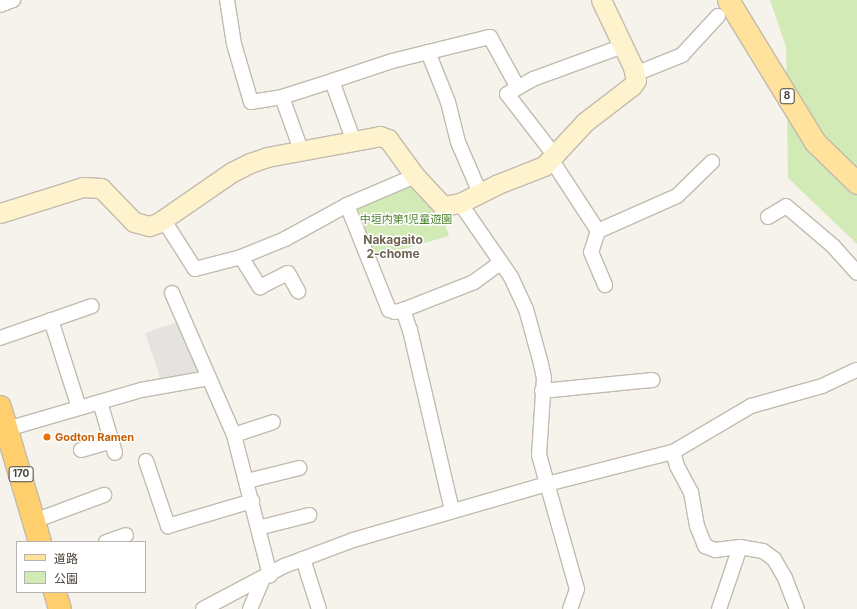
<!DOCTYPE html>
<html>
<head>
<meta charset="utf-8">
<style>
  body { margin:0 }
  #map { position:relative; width:857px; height:609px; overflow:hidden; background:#f6f3ec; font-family:Inter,"Noto Sans JP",sans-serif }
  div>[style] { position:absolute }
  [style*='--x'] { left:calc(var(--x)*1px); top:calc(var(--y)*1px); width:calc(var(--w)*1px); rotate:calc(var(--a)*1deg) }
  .green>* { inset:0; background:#d2eab5 }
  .parking>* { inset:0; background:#e5e3e0 }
  .roads { filter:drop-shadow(1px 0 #c2bbae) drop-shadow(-1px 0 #c2bbae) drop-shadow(0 1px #c2bbae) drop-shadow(0 -1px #c2bbae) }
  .street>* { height:14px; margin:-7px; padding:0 7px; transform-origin:7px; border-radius:7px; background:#fff }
  .secondary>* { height:19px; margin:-9.5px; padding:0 9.5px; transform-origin:9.5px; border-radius:9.5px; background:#fff3cd }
  .primary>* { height:21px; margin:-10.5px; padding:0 10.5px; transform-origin:10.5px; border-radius:10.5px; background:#ffe39c }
  .highway>* { height:22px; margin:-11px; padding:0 11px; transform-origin:11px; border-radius:11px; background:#ffcf6e }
  .dots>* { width:11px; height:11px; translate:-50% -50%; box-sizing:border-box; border:2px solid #fff; border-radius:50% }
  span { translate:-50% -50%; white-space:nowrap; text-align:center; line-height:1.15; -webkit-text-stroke:3px #fff; paint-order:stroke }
  .shield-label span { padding:1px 3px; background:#fff; border:1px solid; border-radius:3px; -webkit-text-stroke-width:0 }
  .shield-label { font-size:10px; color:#4b4439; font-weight:700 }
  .park-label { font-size:11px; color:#4a7f2a }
  .food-label { font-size:11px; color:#c56008; font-weight:700 }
  .left { translate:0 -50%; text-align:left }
  .neighbourhood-label { font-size:12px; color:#6e6250; font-weight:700 }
  .legend { position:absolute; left:16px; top:541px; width:130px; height:52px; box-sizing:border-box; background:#fff; border:1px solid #b7b4b0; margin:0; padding:5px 7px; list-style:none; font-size:12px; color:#4b4439 }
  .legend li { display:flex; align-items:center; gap:8px; height:20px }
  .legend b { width:20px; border:1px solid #b7b4b0 }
</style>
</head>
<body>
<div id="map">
  <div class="green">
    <div style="clip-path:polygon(770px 0,857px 0,857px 244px,788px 178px,786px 47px)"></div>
    <div style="clip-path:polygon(417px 185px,439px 206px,449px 236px,367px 259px,357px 209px,359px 204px)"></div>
  </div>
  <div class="parking">
    <div style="clip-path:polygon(177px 322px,182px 322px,203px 373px,162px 383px,145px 333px)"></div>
  </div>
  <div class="roads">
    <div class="street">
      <div style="--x:227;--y:0;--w:45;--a:81"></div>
      <div style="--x:234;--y:44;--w:60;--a:73.7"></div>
      <div style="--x:251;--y:102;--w:31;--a:-9"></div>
      <div style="--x:282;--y:97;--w:52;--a:-17.7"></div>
      <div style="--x:332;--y:81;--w:62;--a:70.1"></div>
      <div style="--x:0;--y:5;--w:14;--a:-21"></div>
      <div style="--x:428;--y:52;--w:54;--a:68.2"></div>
      <div style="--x:448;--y:102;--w:41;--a:76"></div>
      <div style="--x:458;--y:142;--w:56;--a:66.7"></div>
      <div style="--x:635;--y:74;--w:51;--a:-22"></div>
      <div style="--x:682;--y:55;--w:53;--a:-47.3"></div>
      <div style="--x:332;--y:81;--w:63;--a:-18.4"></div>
      <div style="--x:392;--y:61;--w:101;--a:-13.8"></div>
      <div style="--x:490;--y:37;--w:56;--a:61.1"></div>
      <div style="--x:282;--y:97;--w:56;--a:70.3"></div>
      <div style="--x:555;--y:156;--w:78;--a:-127.7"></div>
      <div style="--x:507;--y:94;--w:30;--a:-30"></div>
      <div style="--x:533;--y:79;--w:96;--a:-20.1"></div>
      <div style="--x:551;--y:159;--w:86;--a:56.9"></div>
      <div style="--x:598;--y:231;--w:86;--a:-23.9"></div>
      <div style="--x:677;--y:196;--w:49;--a:-44.2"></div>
      <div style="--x:460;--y:203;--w:90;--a:55.4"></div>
      <div style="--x:511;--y:277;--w:35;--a:65"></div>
      <div style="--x:526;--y:309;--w:57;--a:74.7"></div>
      <div style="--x:541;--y:364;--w:14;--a:78"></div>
      <div style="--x:544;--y:378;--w:77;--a:93.7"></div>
      <div style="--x:539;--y:455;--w:139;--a:74.2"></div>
      <div style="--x:577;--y:589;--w:21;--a:109"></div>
      <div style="--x:347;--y:205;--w:113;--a:68.2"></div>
      <div style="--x:389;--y:310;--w:6;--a:18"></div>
      <div style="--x:395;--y:312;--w:8;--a:-14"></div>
      <div style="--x:403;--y:310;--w:21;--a:71"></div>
      <div style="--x:410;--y:330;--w:186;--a:76.9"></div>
      <div style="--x:768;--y:217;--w:21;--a:-31"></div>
      <div style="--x:786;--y:206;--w:62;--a:40.4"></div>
      <div style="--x:833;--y:246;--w:36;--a:48"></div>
      <div style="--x:163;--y:219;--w:59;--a:57.4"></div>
      <div style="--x:195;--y:269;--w:48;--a:-14.6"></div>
      <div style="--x:241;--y:257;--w:48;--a:-22.2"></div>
      <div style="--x:285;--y:239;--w:71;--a:-28.7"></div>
      <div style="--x:347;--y:205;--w:74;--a:-23.1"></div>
      <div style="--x:598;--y:231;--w:22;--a:108"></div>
      <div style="--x:591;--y:252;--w:36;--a:67"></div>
      <div style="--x:241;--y:257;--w:36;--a:58"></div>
      <div style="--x:260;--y:287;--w:31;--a:-27"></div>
      <div style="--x:288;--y:273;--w:21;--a:61"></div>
      <div style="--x:172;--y:293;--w:155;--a:66.4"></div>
      <div style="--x:234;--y:435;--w:145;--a:75.6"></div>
      <div style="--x:403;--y:310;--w:76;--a:-21.5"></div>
      <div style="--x:474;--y:282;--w:32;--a:-36"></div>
      <div style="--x:51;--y:320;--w:92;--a:72.3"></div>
      <div style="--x:0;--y:338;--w:97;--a:-19.2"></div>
      <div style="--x:542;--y:391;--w:111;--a:-5.7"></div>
      <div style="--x:100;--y:402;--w:53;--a:73.6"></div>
      <div style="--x:0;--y:431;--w:147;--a:-16.2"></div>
      <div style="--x:141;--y:390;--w:69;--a:-10"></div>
      <div style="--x:234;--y:435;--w:41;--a:-18.4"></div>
      <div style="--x:81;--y:450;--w:32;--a:-16"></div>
      <div style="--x:673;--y:452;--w:15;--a:74"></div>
      <div style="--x:677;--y:466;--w:30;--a:62"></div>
      <div style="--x:691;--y:492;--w:35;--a:80"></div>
      <div style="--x:697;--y:526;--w:22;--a:68"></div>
      <div style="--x:705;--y:546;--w:11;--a:22"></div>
      <div style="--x:715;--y:550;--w:25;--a:-7"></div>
      <div style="--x:740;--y:547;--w:23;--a:10"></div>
      <div style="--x:763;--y:551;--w:14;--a:36"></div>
      <div style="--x:774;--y:559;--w:22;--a:60"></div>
      <div style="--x:785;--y:578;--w:33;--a:69"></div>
      <div style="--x:146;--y:461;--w:69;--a:71.3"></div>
      <div style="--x:168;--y:526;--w:88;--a:-16.6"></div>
      <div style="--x:247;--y:481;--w:54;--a:-14"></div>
      <div style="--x:34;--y:521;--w:75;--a:-20.4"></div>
      <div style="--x:258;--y:528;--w:53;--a:-14.3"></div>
      <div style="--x:106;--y:542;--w:21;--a:-19"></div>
      <div style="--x:303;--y:559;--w:52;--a:72.3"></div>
      <div style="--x:203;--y:609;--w:92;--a:-28"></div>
      <div style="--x:284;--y:566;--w:74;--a:-20.6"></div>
      <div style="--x:353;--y:540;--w:202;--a:-16.1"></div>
      <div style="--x:547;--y:484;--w:130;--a:-14.3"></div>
      <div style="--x:673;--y:452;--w:91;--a:-30.5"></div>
      <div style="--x:751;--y:406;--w:74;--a:-15.7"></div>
      <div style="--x:822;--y:386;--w:38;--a:-25"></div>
      <div style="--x:250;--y:609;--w:34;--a:-67"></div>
      <div style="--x:719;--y:609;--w:65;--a:-71.3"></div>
    </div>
    <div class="secondary">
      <div style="--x:0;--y:213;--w:87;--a:-17.4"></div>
      <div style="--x:83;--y:187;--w:18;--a:3"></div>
      <div style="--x:101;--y:188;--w:47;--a:45.9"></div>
      <div style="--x:134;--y:222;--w:16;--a:15"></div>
      <div style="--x:149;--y:226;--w:9;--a:-18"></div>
      <div style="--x:158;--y:223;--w:90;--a:-34.6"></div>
      <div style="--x:232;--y:172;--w:20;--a:-27"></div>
      <div style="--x:250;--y:163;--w:18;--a:-19"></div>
      <div style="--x:267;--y:157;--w:115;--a:-10.5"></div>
      <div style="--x:380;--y:136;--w:9;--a:21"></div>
      <div style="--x:388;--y:139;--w:46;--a:53.9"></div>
      <div style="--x:415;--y:176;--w:41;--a:47"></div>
      <div style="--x:443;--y:206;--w:17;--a:-10"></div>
      <div style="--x:460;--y:203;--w:42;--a:-26.6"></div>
      <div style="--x:498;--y:184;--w:49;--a:-21.4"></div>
      <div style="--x:544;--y:166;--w:60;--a:-47"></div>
      <div style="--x:585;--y:122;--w:59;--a:-37.5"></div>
      <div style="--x:632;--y:86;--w:7;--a:-56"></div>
      <div style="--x:636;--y:80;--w:13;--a:-103"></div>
      <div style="--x:633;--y:67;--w:74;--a:-115.5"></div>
    </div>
    <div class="primary">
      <div style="--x:728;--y:0;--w:167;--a:58.5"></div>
      <div style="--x:815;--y:142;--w:59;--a:44.3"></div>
    </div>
    <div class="highway">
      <div style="--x:0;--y:407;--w:141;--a:73.5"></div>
      <div style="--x:55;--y:592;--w:18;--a:74"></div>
    </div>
  </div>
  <div class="dots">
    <div style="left:47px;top:437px;background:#e8710a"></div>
  </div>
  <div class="shield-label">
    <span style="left:787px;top:96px">8</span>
    <span style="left:21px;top:474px">170</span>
  </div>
  <div class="park-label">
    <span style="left:406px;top:219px">中垣内第1児童遊園</span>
  </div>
  <div class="food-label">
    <span class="left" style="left:55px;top:437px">Godton Ramen</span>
  </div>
  <div class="neighbourhood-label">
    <span style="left:393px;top:247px">Nakagaito<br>2-chome</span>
  </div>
  <ul class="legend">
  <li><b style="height:5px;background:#ffe39c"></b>道路</li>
  <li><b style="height:11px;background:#d2eab5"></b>公園</li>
  </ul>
</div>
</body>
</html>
